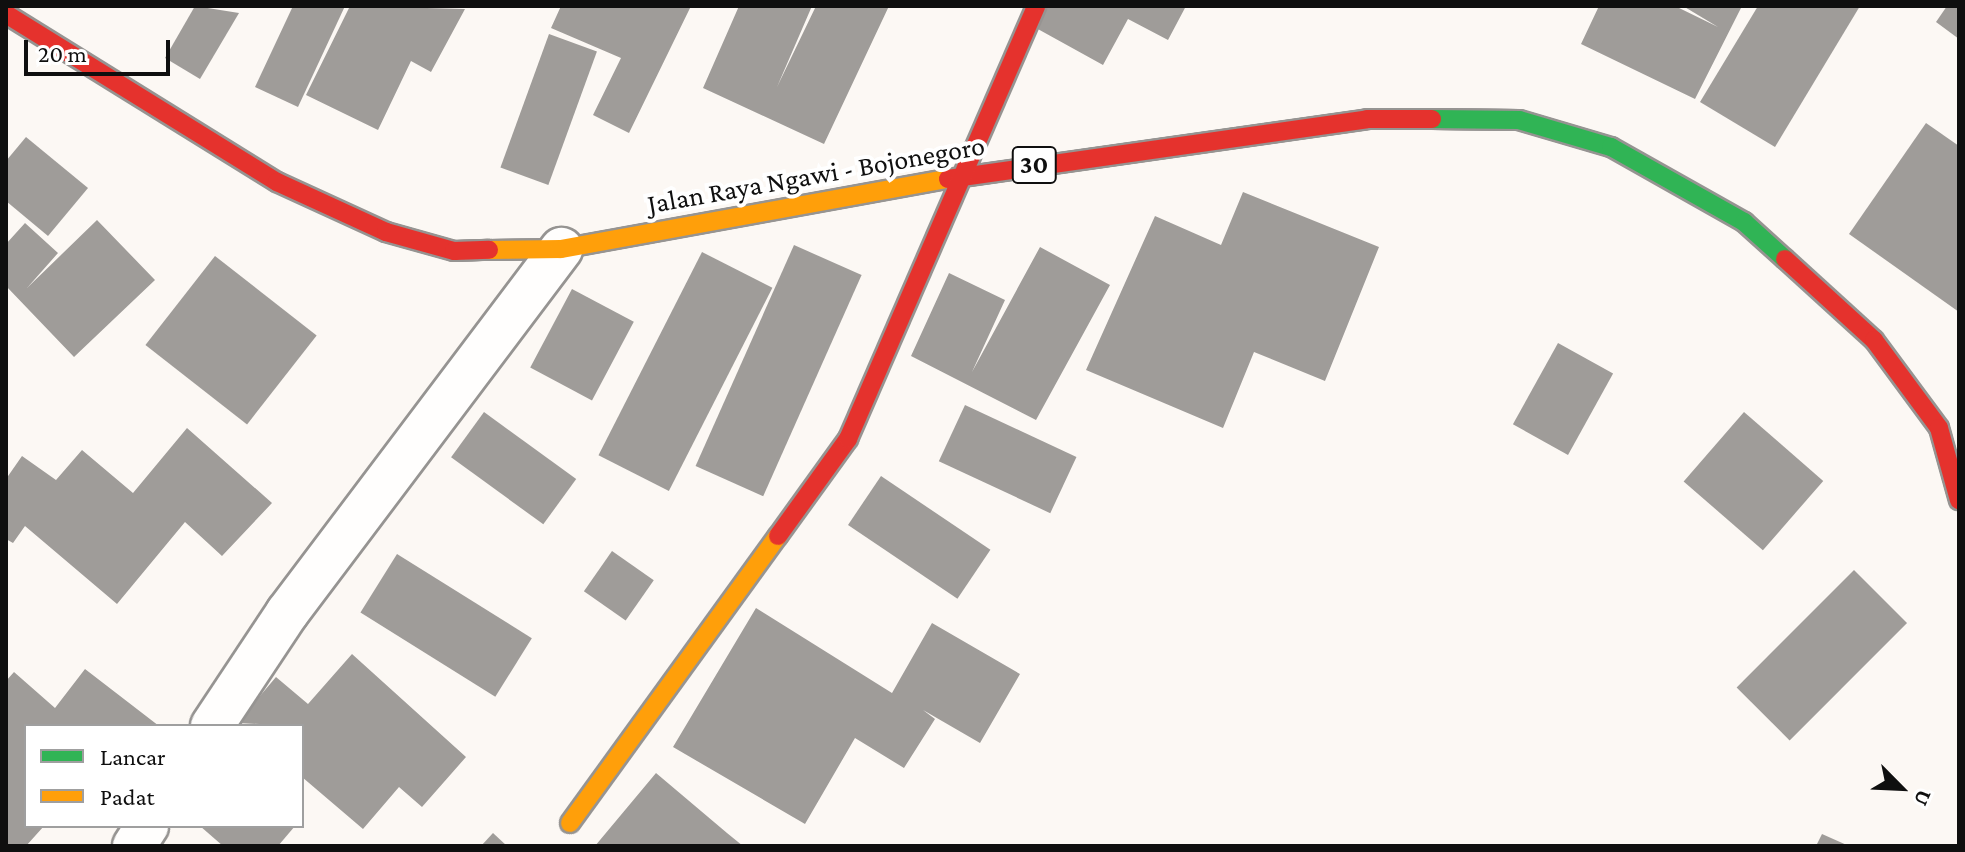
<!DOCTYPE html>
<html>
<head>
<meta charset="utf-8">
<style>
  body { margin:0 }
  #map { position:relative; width:1965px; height:852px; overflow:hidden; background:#fcf8f4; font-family:"Crimson Pro",serif }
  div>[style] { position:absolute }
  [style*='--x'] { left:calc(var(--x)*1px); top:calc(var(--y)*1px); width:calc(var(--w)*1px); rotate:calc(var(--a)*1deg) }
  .building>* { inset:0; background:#9f9c99; transform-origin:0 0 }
  .roads { filter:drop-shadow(2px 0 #969492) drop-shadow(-2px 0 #969492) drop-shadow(0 2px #969492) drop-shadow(0 -2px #969492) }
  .street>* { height:42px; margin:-21px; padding:0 21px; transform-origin:21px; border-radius:21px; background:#fffefd }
  .fast>* { height:18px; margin:-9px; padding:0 9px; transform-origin:9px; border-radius:9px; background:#30b455 }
  .slow>* { height:18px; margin:-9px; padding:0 9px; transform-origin:9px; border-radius:9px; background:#ff9f0a }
  .jam>* { height:18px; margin:-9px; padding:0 9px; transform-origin:9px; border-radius:9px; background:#e5322d }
  span { translate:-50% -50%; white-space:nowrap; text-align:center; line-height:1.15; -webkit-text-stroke:8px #fff; paint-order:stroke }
  .shield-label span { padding:2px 6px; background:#fff; border:2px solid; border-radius:6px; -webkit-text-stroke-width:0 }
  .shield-label { font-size:26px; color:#0f0f0f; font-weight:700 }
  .street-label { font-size:28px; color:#0f0f0f }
  .frame { position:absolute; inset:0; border:8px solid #0f0f0f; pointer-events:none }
  .legend { position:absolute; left:24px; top:724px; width:280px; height:104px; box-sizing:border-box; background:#fff; border:2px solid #9f9f9f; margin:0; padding:10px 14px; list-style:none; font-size:24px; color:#0f0f0f }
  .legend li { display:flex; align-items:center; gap:16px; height:40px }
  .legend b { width:40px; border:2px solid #9f9f9f }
  .north { position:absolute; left:1861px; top:748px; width:80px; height:80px; -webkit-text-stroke:6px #fff; paint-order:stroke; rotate:114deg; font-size:22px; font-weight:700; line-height:32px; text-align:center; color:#0f0f0f }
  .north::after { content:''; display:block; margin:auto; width:28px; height:36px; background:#0f0f0f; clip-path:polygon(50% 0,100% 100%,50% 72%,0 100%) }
  .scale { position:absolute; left:24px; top:40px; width:146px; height:36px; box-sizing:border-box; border:4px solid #0f0f0f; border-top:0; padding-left:10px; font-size:24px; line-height:28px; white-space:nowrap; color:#0f0f0f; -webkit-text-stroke:6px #fff; paint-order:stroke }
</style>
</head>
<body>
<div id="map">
  <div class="building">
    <div style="clip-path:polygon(195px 6px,239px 13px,200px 79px,165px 58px)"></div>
    <div style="clip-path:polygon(293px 6px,345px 6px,298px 107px,255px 87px)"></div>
    <div style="clip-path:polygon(350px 6px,465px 9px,431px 72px,411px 61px,378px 130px,306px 95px)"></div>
    <div style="clip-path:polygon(561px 6px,691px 6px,629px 133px,593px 115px,621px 58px,551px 28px)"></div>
    <div style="clip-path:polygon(739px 6px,812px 6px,777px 87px,816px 6px,889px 6px,824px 144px,703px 88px)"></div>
    <div style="clip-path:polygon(1048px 6px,1186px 6px,1168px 40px,1128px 19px,1103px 65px,1036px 28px)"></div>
    <div style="clip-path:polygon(1599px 6px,1675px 6px,1718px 27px,1683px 6px,1742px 6px,1695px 99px,1581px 44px)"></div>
    <div style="clip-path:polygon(1758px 6px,1860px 6px,1775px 147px,1700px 102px)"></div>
    <div style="clip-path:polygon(1947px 6px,1959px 6px,1959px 39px,1936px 22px)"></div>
    <div style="left:549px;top:34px;width:51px;height:142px;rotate:20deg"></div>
    <div style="clip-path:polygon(1926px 123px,1959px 146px,1959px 312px,1849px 234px)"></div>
    <div style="clip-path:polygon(26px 137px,88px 188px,48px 236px,6px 201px,6px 161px)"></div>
    <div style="clip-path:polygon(1243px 192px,1379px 247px,1325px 381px,1254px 352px,1223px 428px,1086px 370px,1155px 216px,1221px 245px)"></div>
    <div style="clip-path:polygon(97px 220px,155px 280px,74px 357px,6px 286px,6px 244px,25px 223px,58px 253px,27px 288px)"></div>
    <div style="left:794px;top:245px;width:74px;height:242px;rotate:24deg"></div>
    <div style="clip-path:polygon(1040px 247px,1110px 285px,1036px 420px,911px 356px,949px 273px,1005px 300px,972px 372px)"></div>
    <div style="left:702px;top:252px;width:79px;height:228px;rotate:27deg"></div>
    <div style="left:215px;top:256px;width:129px;height:113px;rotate:38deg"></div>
    <div style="left:572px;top:289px;width:70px;height:89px;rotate:28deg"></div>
    <div style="left:1558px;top:343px;width:63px;height:93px;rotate:29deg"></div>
    <div style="left:965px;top:405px;width:123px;height:62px;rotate:25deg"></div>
    <div style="left:484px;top:412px;width:114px;height:56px;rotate:36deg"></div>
    <div style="left:1744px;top:412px;width:105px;height:92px;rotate:41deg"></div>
    <div style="clip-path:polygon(187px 428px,272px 503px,222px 556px,185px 522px,117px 604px,25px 526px,13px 543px,6px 539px,6px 479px,22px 456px,56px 480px,82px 450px,133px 493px)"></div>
    <div style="left:881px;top:476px;width:132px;height:59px;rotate:34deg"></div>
    <div style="left:612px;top:551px;width:51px;height:49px;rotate:35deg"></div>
    <div style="left:397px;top:554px;width:159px;height:69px;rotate:32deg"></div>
    <div style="left:1854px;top:570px;width:75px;height:166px;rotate:45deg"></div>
    <div style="clip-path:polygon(756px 608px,892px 693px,932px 623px,1020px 674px,980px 743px,923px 710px,935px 719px,904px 768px,855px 738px,805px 824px,673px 747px)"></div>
    <div style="clip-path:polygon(352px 654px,466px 757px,422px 807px,399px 787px,363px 829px,302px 777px,302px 726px,237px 723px,276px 677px,308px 704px)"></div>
    <div style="clip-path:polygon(85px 669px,159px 726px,26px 726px,26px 826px,44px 826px,26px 846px,6px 846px,6px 681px,14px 672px,55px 708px)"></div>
    <div style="clip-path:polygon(656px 773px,727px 833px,743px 846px,595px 846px)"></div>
    <div style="clip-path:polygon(200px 826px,295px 826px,278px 846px,223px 846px)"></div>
    <div style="clip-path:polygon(493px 833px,507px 846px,481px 846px)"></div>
    <div style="clip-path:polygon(1822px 834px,1849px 846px,1816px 846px)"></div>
  </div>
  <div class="roads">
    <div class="street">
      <div style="--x:212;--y:726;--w:136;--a:-56.4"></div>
      <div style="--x:287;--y:613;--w:456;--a:-53"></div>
      <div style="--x:134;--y:846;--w:24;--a:-57"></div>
    </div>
    <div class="fast">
      <div style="--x:1432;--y:119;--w:87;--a:0.7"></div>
      <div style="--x:1519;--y:120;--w:96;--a:16.4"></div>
      <div style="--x:1611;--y:147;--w:153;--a:29.4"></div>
      <div style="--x:1744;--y:222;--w:55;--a:42.1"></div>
    </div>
    <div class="slow">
      <div style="--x:489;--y:250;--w:72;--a:-0.8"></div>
      <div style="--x:561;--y:249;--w:393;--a:-10.3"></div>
      <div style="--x:570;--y:823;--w:354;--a:-54.1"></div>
    </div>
    <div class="jam">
      <div style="--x:6;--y:14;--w:319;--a:31.8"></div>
      <div style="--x:277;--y:182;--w:120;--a:24.6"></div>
      <div style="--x:386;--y:232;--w:71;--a:15.6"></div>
      <div style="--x:454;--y:251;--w:35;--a:-2"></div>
      <div style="--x:948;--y:179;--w:423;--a:-8.1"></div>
      <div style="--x:1367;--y:119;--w:65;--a:0"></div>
      <div style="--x:1785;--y:259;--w:120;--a:42.3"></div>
      <div style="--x:1874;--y:340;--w:109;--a:53.5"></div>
      <div style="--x:1939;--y:428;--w:75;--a:74.5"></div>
      <div style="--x:778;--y:536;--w:120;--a:-54.2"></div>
      <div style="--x:848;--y:439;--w:472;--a:-66.5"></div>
    </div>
  </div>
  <div class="shield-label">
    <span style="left:1034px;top:165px">30</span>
  </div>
  <div class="street-label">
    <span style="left:816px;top:175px;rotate:-10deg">Jalan Raya Ngawi - Bojonegoro</span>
  </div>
  <div class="frame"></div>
  <ul class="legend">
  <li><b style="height:10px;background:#30b455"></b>Lancar</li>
  <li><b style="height:10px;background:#ff9f0a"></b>Padat</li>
  </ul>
  <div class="north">U</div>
  <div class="scale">20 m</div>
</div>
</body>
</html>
